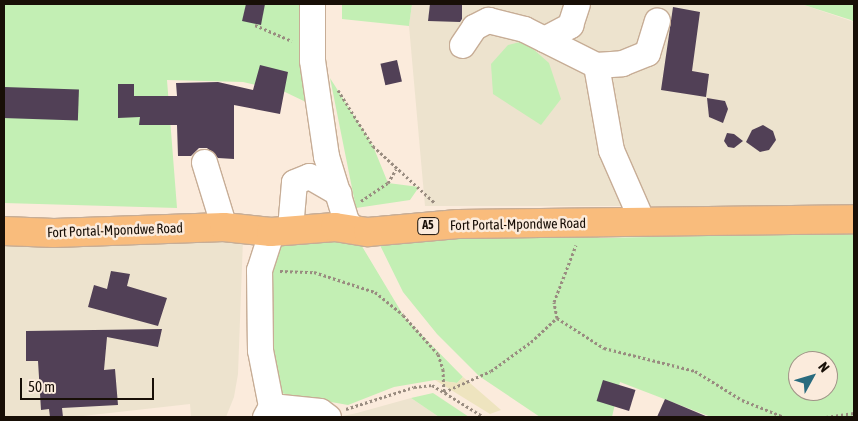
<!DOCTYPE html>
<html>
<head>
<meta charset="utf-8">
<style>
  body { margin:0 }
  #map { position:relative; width:858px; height:421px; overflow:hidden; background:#fbebdc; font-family:"Asap Condensed",sans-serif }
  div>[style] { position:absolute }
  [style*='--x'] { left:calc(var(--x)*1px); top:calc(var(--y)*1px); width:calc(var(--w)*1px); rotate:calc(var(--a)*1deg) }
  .industrial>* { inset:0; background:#ede3ce }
  .green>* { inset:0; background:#c3efb4 }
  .sand>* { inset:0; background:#eee4bf }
  .building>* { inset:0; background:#514056; transform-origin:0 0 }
  .path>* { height:3px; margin-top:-1.5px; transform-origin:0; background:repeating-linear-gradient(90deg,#998c80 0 2.5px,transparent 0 5px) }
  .roads { filter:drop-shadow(1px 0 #c7ad96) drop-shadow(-1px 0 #c7ad96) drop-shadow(0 1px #c7ad96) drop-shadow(0 -1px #c7ad96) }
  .minor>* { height:25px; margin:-12.5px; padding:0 12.5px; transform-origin:12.5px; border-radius:12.5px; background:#fff }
  .highway>* { height:28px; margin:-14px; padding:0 14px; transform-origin:14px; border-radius:14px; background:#f9bc7c }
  span { translate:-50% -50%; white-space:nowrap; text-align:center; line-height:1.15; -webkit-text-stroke:5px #fbebdc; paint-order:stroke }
  .shield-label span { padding:1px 4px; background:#fbebdc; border:1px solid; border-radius:4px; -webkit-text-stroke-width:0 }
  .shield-label { font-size:12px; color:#180f07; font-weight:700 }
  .street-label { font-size:14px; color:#180f07 }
  .frame { position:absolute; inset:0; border:5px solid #180f07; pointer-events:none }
  .north { position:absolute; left:788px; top:351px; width:50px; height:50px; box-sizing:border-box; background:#fbebdc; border:1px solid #a09387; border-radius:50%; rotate:51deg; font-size:14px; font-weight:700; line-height:20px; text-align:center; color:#180f07 }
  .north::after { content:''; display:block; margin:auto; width:18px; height:22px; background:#296b7e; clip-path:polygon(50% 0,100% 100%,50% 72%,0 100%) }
  .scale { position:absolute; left:20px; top:378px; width:134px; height:22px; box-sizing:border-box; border:2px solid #180f07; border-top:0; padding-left:6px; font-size:15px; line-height:18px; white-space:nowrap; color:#180f07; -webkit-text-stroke:4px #fbebdc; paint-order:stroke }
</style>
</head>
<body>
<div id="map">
  <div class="industrial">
    <div style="clip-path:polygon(412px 4px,801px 4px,854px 22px,854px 206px,425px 206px,409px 26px)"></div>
    <div style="clip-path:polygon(243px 239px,238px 374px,234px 397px,226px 417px,191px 417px,190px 404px,74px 417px,4px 417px,4px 241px)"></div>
    <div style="clip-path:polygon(411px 398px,439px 417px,338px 417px,357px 413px)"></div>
  </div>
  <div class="green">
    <div style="clip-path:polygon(4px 4px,304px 4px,310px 104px,285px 92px,243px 82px,167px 80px,177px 208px,4px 203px)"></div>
    <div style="clip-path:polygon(342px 4px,412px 4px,409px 26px,342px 19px)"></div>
    <div style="clip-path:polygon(801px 4px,854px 4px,854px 22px,851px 20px)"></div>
    <div style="clip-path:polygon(524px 41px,549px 63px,561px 99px,541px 125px,493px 94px,491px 64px,508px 45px)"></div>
    <div style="clip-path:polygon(330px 78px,373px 146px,388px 183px,419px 187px,410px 200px,356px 208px)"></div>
    <div style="clip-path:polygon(evenodd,584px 232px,600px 238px,854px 233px,854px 417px,711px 417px,620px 382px,612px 417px,540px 417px,479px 376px,437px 334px,403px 292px,375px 235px,584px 232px,798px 361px,828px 361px,828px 391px,798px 391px,798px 361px)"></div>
    <div style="clip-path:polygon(354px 233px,405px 318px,463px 377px,457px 383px,435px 380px,394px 387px,348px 405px,280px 393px,261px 362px,262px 245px)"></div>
    <div style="clip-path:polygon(433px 393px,469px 417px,439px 417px,411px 398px)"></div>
  </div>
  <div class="sand">
    <div style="clip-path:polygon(463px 377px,501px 410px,490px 414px,435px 380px,457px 383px)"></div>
  </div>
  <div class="building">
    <div style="clip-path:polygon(246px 4px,265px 4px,261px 25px,242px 21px)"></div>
    <div style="clip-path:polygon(430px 4px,462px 4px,462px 19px,460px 22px,428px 21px)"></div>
    <div style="clip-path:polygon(673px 7px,700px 12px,692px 71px,709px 74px,706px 97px,661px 90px)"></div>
    <div style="left:397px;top:60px;width:22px;height:17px;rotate:77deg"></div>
    <div style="clip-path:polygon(260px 65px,288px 72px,280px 114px,234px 105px,234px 159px,218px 158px,207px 148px,199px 148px,191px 156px,178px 156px,177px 125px,139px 125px,140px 117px,118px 118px,118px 84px,134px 84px,134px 96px,177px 96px,176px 83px,218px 82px,253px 90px)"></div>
    <div style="left:4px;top:87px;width:75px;height:31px;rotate:2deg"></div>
    <div style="clip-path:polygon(707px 98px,725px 101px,728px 109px,723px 123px,709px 117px)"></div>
    <div style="clip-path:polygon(763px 125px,773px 131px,776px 140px,769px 150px,760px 152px,746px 142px,752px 130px)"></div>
    <div style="clip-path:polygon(727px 133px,734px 134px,743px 141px,734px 148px,728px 147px,724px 141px)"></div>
    <div style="clip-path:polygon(111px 271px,130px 274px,127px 286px,167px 298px,158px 326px,88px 307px,94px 285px,107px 289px)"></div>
    <div style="clip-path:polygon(162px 329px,158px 347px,107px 337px,104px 370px,115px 369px,118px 405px,62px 408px,63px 417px,50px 417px,49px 409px,41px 410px,38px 361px,26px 361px,26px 331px)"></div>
    <div style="left:603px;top:380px;width:34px;height:22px;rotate:17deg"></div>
    <div style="clip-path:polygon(665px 399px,708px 417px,657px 417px)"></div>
  </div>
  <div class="path">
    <div style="--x:255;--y:25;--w:40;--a:23.4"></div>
    <div style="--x:338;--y:90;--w:66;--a:58"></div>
    <div style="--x:373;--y:146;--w:84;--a:42.6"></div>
    <div style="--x:361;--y:201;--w:32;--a:-34"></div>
    <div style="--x:388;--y:183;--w:16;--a:-60"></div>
    <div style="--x:280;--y:271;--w:34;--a:2"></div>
    <div style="--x:314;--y:272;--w:64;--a:18.2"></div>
    <div style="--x:375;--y:292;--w:36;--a:39"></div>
    <div style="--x:403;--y:315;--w:52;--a:48.1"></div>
    <div style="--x:438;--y:354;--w:16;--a:72"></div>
    <div style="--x:443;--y:369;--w:23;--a:88"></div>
    <div style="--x:444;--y:392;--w:51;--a:-24.1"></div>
    <div style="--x:491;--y:371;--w:49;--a:-35.9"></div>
    <div style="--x:531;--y:342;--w:35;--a:-43"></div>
    <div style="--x:557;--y:318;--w:16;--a:-101"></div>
    <div style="--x:554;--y:302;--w:61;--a:-68.9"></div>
    <div style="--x:557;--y:318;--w:56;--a:32.6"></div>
    <div style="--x:604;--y:348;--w:94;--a:14.2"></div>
    <div style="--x:695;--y:371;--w:55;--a:31.7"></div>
    <div style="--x:742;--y:400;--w:45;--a:22"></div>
    <div style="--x:346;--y:409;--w:71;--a:-17.9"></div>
    <div style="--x:414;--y:387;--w:18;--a:-6"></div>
    <div style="--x:432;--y:385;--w:61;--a:31.6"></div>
    <div style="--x:826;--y:417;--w:28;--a:-8"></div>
  </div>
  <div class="roads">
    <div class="minor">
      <div style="--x:312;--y:4;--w:56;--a:90"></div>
      <div style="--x:312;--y:60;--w:97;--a:81.7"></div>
      <div style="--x:326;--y:156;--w:68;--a:72.9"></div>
      <div style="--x:346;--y:221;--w:14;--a:45"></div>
      <div style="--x:544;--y:39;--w:30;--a:-28"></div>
      <div style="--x:570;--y:25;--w:22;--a:-72"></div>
      <div style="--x:462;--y:45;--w:22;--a:-56"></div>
      <div style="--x:474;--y:27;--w:16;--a:-27"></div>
      <div style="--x:488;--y:20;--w:37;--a:14"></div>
      <div style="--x:524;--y:29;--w:80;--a:26.6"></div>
      <div style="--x:596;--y:65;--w:26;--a:-4"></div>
      <div style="--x:622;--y:63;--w:27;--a:-22"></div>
      <div style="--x:647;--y:53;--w:34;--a:-73"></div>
      <div style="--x:596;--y:65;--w:86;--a:80"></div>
      <div style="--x:611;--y:150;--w:77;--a:66.4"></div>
      <div style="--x:204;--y:162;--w:68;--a:72.9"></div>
      <div style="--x:290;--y:228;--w:46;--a:-85"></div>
      <div style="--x:294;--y:182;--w:16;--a:-22"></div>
      <div style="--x:309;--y:176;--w:34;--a:30"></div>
      <div style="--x:271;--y:406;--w:49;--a:5.8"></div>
      <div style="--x:320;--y:411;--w:10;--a:37"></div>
      <div style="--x:265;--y:417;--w:13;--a:-61"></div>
      <div style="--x:271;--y:406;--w:57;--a:-101.1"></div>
      <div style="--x:260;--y:350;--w:80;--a:-90.7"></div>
      <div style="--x:259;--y:270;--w:40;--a:-72"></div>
    </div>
    <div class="highway">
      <div style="--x:4;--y:231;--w:50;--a:2.3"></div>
      <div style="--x:54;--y:233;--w:170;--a:-2"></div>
      <div style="--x:224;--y:227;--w:47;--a:6.1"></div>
      <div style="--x:271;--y:232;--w:64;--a:-4.5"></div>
      <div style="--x:335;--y:227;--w:33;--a:9"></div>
      <div style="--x:368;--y:232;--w:90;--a:-5.1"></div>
      <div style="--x:458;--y:224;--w:396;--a:-0.7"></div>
    </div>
  </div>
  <div class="shield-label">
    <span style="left:428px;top:226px">A5</span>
  </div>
  <div class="street-label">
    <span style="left:518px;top:224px;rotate:-1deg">Fort Portal-Mpondwe Road</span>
    <span style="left:115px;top:230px;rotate:-2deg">Fort Portal-Mpondwe Road</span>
  </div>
  <div class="frame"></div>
  <div class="north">N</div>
  <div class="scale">50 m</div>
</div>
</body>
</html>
